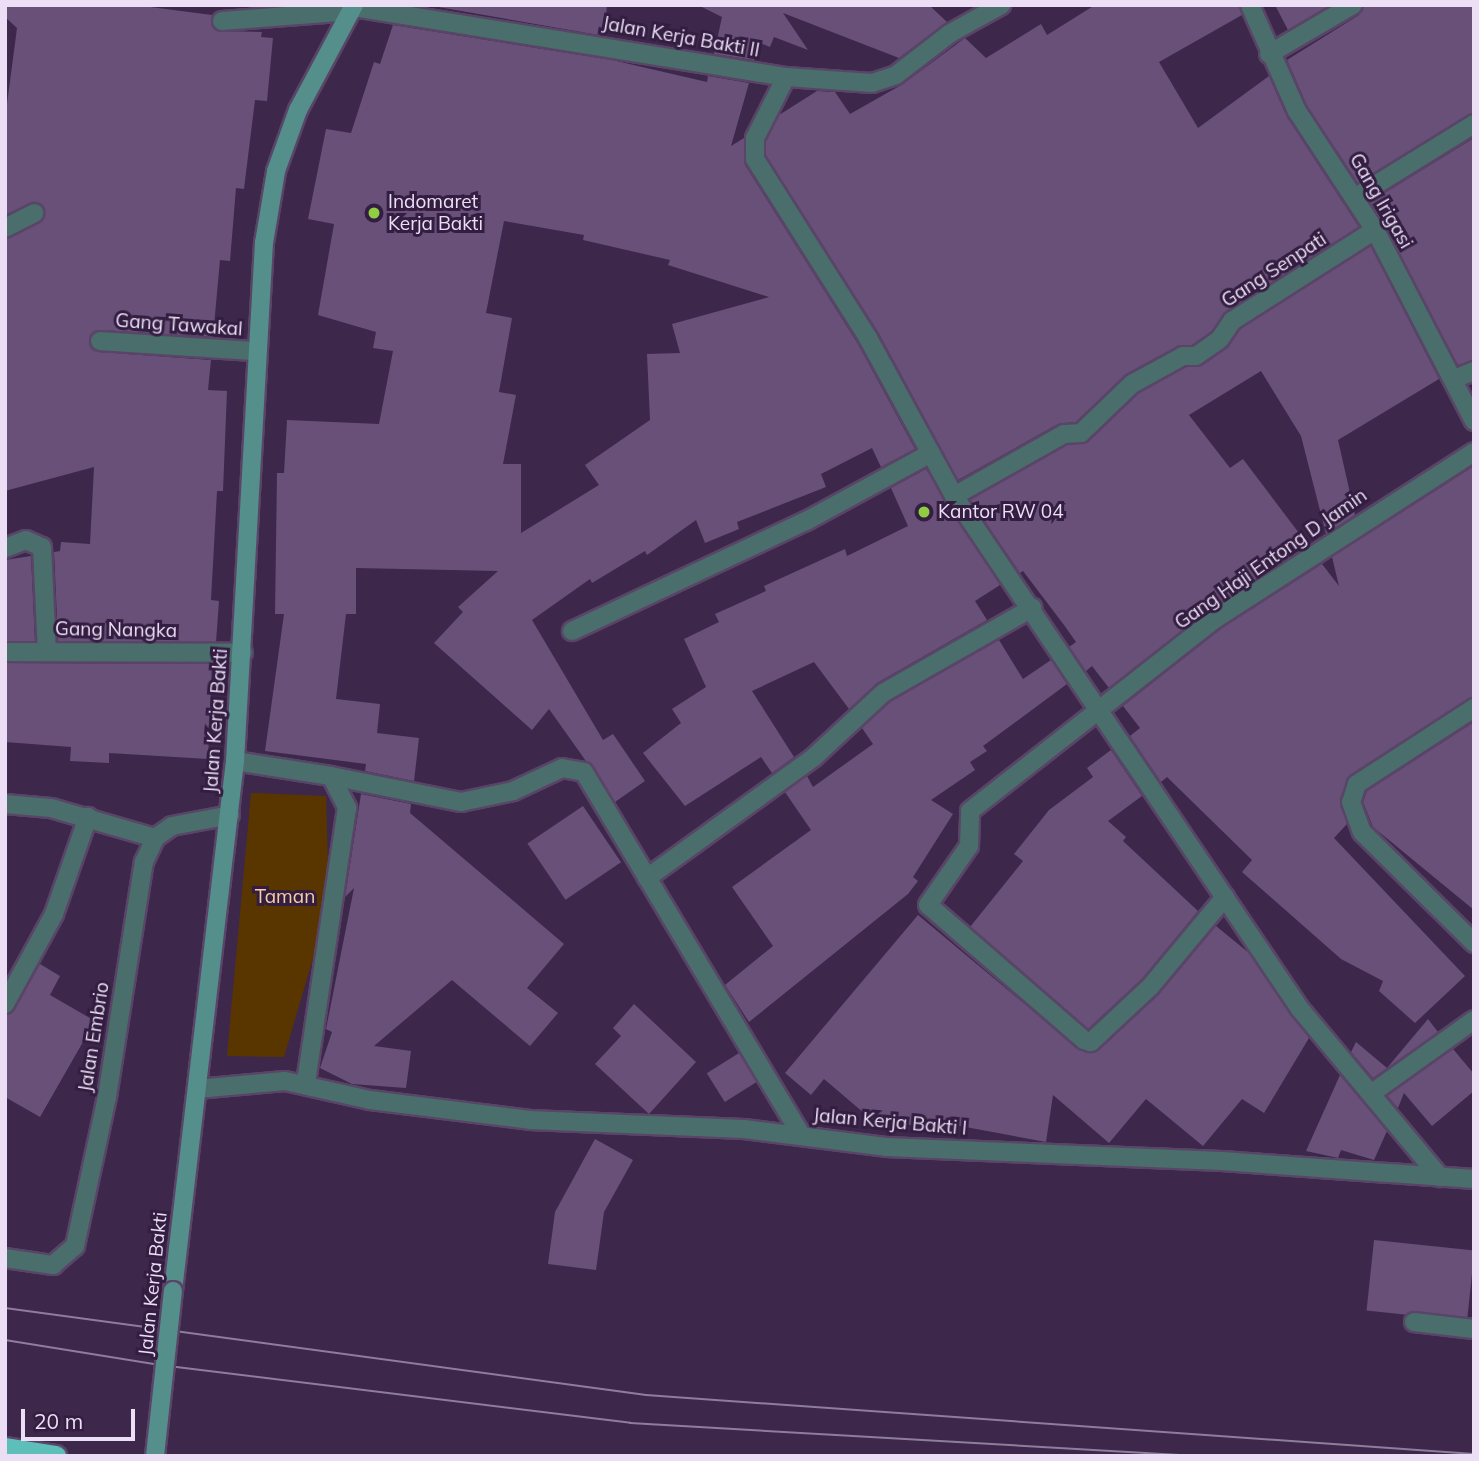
<!DOCTYPE html>
<html>
<head>
<meta charset="utf-8">
<style>
  body { margin:0 }
  #map { position:relative; width:1479px; height:1461px; overflow:hidden; background:#3d284c; font-family:Mulish,sans-serif }
  div>[style] { position:absolute }
  [style*='--x'] { left:calc(var(--x)*1px); top:calc(var(--y)*1px); width:calc(var(--w)*1px); rotate:calc(var(--a)*1deg) }
  .green>* { inset:0; background:#593600 }
  .building>* { inset:0; background:#685078; transform-origin:0 0 }
  .roads { filter:drop-shadow(2px 0 #594567) drop-shadow(-2px 0 #594567) drop-shadow(0 2px #594567) drop-shadow(0 -2px #594567) }
  .lane>* { height:18px; margin:-9px; padding:0 9px; transform-origin:9px; border-radius:9px; background:#4a6e6c }
  .street>* { height:18px; margin:-9px; padding:0 9px; transform-origin:9px; border-radius:9px; background:#4a6e6c }
  .secondary>* { height:18px; margin:-9px; padding:0 9px; transform-origin:9px; border-radius:9px; background:#548f8c }
  .highway>* { height:21px; margin:-10.5px; padding:0 10.5px; transform-origin:10.5px; border-radius:10.5px; background:#5ebfba }
  .tram>* { height:2px; margin:-1px; padding:0 1px; transform-origin:1px; border-radius:1px; background:#8e7d9b }
  .bridges { filter:drop-shadow(2px 0 #594567) drop-shadow(-2px 0 #594567) drop-shadow(0 2px #594567) drop-shadow(0 -2px #594567) }
  .secondary-bridge>* { height:18px; margin:-9px; padding:0 9px; transform-origin:9px; border-radius:9px; background:#548f8c }
  .dots>* { width:19px; height:19px; translate:-50% -50%; box-sizing:border-box; border:4px solid #331e41; border-radius:50% }
  span { translate:-50% -50%; white-space:nowrap; text-align:center; line-height:1.15; -webkit-text-stroke:6px #331e41; paint-order:stroke }
  .street-label { font-size:19px; color:#ebdef5 }
  .poi-label { font-size:19px; color:#ebdef5 }
  .left { translate:0 -50%; text-align:left }
  .park-label { font-size:19px; color:#f6cfa2 }
  .frame { position:absolute; inset:0; border:7px solid #ebdef5; pointer-events:none }
  .scale { position:absolute; left:21px; top:1409px; width:114px; height:32px; box-sizing:border-box; border:4px solid #ebdef5; border-top:0; padding-left:9px; font-size:21px; line-height:24px; white-space:nowrap; color:#ebdef5; -webkit-text-stroke:5px #331e41; paint-order:stroke }
</style>
</head>
<body>
<div id="map">
  <div class="green">
    <div style="clip-path:polygon(251px 793px,326px 796px,329px 904px,284px 1057px,227px 1056px)"></div>
  </div>
  <div class="building">
    <div style="clip-path:polygon(5px 5px,135px 5px,212px 15px,211px 23px,218px 31px,262px 32px,261px 37px,273px 38px,267px 101px,255px 100px,244px 189px,236px 188px,230px 261px,220px 260px,213px 337px,101px 330px,89px 340px,99px 352px,211px 360px,208px 390px,227px 391px,223px 491px,217px 491px,211px 600px,219px 601px,216px 642px,58px 641px,54px 552px,60px 551px,61px 542px,90px 544px,94px 467px,5px 491px,5px 239px,39px 223px,45px 213px,34px 202px,5px 215px,5px 119px,17px 28px,5px 17px)"></div>
    <div style="clip-path:polygon(427px 5px,607px 5px,604px 36px)"></div>
    <div style="clip-path:polygon(698px 5px,929px 5px,947px 22px,899px 58px,783px 13px,808px 50px,774px 37px,770px 47px,758px 42px,754px 60px,714px 54px,722px 17px)"></div>
    <div style="clip-path:polygon(1095px 5px,1239px 5px,1242px 15px,1159px 62px,1198px 128px,1269px 76px,1287px 117px,1359px 227px,1226px 311px,1212px 331px,1192px 345px,1178px 346px,1126px 374px,1076px 422px,1058px 424px,958px 480px,878px 332px,766px 156px,766px 141px,779px 115px,817px 91px,835px 92px,850px 114px,903px 84px,965px 38px,986px 58px,1041px 24px,1047px 35px)"></div>
    <div style="clip-path:polygon(1275px 5px,1330px 5px,1288px 30px)"></div>
    <div style="clip-path:polygon(1364px 5px,1474px 5px,1474px 113px,1358px 183px,1307px 106px,1287px 60px,1359px 15px)"></div>
    <div style="clip-path:polygon(evenodd,393px 25px,612px 60px,707px 82px,708px 76px,749px 83px,731px 146px,744px 138px,745px 165px,858px 344px,915px 449px,881px 467px,872px 448px,821px 474px,826px 487px,737px 522px,739px 529px,705px 543px,696px 520px,647px 555px,645px 551px,592px 583px,590px 579px,532px 620px,603px 740px,613px 734px,645px 781px,615px 802px,549px 709px,532px 730px,434px 643px,463px 612px,458px 607px,498px 571px,356px 568px,356px 614px,346px 614px,336px 699px,380px 704px,377px 733px,419px 738px,414px 781px,365px 771px,366px 764px,265px 751px,284px 614px,275px 614px,277px 473px,284px 473px,287px 420px,379px 424px,393px 351px,373px 348px,376px 332px,318px 315px,334px 224px,308px 219px,326px 129px,351px 133px,374px 62px,380px 64px,393px 25px,504px 221px,584px 235px,583px 240px,670px 260px,668px 265px,769px 297px,672px 324px,680px 353px,647px 354px,650px 420px,585px 465px,599px 485px,521px 533px,521px 464px,503px 464px,516px 395px,499px 392px,512px 318px,486px 313px,504px 221px)"></div>
    <div style="clip-path:polygon(1474px 138px,1474px 360px,1458px 365px,1370px 202px)"></div>
    <div style="clip-path:polygon(1371px 246px,1439px 379px,1338px 440px,1355px 515px,1326px 534px,1301px 436px,1261px 371px,1189px 415px,1230px 468px,1243px 459px,1308px 545px,1209px 609px,1109px 688px,1092px 666px,1086px 671px,1069px 647px,1076px 642px,1064px 625px,1023px 571px,1020px 573px,970px 500px,1067px 445px,1088px 442px,1139px 393px,1186px 367px,1203px 365px,1227px 348px,1240px 329px)"></div>
    <div style="clip-path:polygon(1474px 466px,1474px 697px,1350px 775px,1340px 799px,1347px 824px,1334px 838px,1465px 976px,1415px 1023px,1379px 991px,1383px 981px,1341px 959px,1242px 872px,1252px 860px,1167px 777px,1161px 782px,1130px 736px,1140px 728px,1123px 706px,1222px 628px,1322px 564px,1339px 586px,1332px 557px)"></div>
    <div style="clip-path:polygon(926px 469px,1000px 585px,975px 601px,987px 620px,877px 683px,849px 709px,814px 662px,752px 691px,794px 757px,772px 773px,761px 757px,685px 806px,643px 753px,681px 723px,672px 709px,706px 687px,684px 639px,719px 622px,715px 614px,766px 591px,764px 586px,845px 549px,847px 556px,908px 526px,891px 488px)"></div>
    <div style="clip-path:polygon(31px 556px,35px 641px,5px 641px,5px 560px)"></div>
    <div style="clip-path:polygon(999px 640px,1023px 679px,1051px 660px,1067px 684px,983px 746px,987px 751px,970px 762px,975px 770px,931px 800px,953px 814px,913px 877px,918px 881px,908px 894px,749px 1022px,725px 985px,773px 946px,732px 887px,811px 830px,785px 792px,807px 776px,813px 787px,873px 744px,862px 728px,890px 702px)"></div>
    <div style="clip-path:polygon(5px 663px,212px 664px,208px 759px,109px 753px,109px 763px,70px 761px,71px 747px,5px 742px)"></div>
    <div style="clip-path:polygon(1474px 722px,1474px 910px,1373px 827px,1363px 802px,1367px 791px)"></div>
    <div style="clip-path:polygon(1111px 750px,1142px 796px,1108px 821px,1126px 837px,1123px 841px,1198px 911px,1142px 979px,1088px 1029px,970px 927px,1023px 861px,1014px 854px,1049px 810px,1093px 777px,1087px 768px)"></div>
    <div style="clip-path:polygon(361px 794px,411px 804px,410px 813px,564px 944px,527px 988px,558px 1013px,530px 1046px,452px 980px,374px 1046px,411px 1051px,406px 1088px,352px 1084px,320px 1068px,332px 1032px,326px 1029px,354px 888px,345px 897px)"></div>
    <div style="left:583px;top:806px;width:68px;height:67px;rotate:56deg"></div>
    <div style="clip-path:polygon(918px 915px,1081px 1051px,1099px 1050px,1159px 994px,1216px 926px,1249px 953px,1309px 1038px,1264px 1113px,1242px 1099px,1203px 1146px,1146px 1099px,1109px 1143px,1053px 1095px,1046px 1142px,944px 1123px,943px 1130px,871px 1119px,824px 1079px,811px 1095px,785px 1073px)"></div>
    <div style="clip-path:polygon(40px 964px,60px 976px,50px 995px,95px 1021px,40px 1117px,5px 1097px,5px 1015px,15px 1009px)"></div>
    <div style="clip-path:polygon(634px 1004px,696px 1062px,649px 1114px,595px 1064px,621px 1036px,613px 1028px)"></div>
    <div style="clip-path:polygon(1428px 1019px,1438px 1032px,1373px 1078px,1351px 1052px,1356px 1042px,1387px 1068px)"></div>
    <div style="clip-path:polygon(1453px 1049px,1474px 1074px,1474px 1091px,1432px 1126px,1404px 1093px,1398px 1108px,1387px 1096px)"></div>
    <div style="left:739px;top:1053px;width:34px;height:38px;rotate:58deg"></div>
    <div style="clip-path:polygon(1340px 1075px,1387px 1131px,1374px 1160px,1341px 1150px,1338px 1158px,1306px 1151px)"></div>
    <div style="clip-path:polygon(595px 1139px,633px 1160px,604px 1212px,596px 1270px,548px 1264px,555px 1212px)"></div>
    <div style="left:1374px;top:1240px;width:101px;height:71px;rotate:6deg"></div>
  </div>
  <div class="roads">
    <div class="lane">
      <div style="--x:5;--y:804;--w:46;--a:5"></div>
      <div style="--x:51;--y:808;--w:108;--a:16.1"></div>
      <div style="--x:5;--y:1004;--w:102;--a:-61.4"></div>
      <div style="--x:54;--y:914;--w:103;--a:-70.7"></div>
      <div style="--x:1414;--y:1322;--w:60;--a:6.7"></div>
    </div>
    <div class="street">
      <div style="--x:1250;--y:5;--w:116;--a:66.1"></div>
      <div style="--x:1297;--y:111;--w:142;--a:56.8"></div>
      <div style="--x:1375;--y:230;--w:215;--a:62.6"></div>
      <div style="--x:354;--y:7;--w:438;--a:9.2"></div>
      <div style="--x:786;--y:77;--w:86;--a:4"></div>
      <div style="--x:872;--y:83;--w:25;--a:-18"></div>
      <div style="--x:896;--y:75;--w:67;--a:-37.7"></div>
      <div style="--x:949;--y:34;--w:60;--a:-29.1"></div>
      <div style="--x:222;--y:21;--w:130;--a:-4.4"></div>
      <div style="--x:1269;--y:54;--w:97;--a:-30.3"></div>
      <div style="--x:786;--y:77;--w:68;--a:116.9"></div>
      <div style="--x:755;--y:138;--w:21;--a:90"></div>
      <div style="--x:755;--y:159;--w:212;--a:57.7"></div>
      <div style="--x:868;--y:338;--w:180;--a:61.4"></div>
      <div style="--x:954;--y:496;--w:619;--a:56"></div>
      <div style="--x:1300;--y:1009;--w:219;--a:50.2"></div>
      <div style="--x:1356;--y:197;--w:139;--a:-31.7"></div>
      <div style="--x:5;--y:228;--w:33;--a:-27"></div>
      <div style="--x:100;--y:341;--w:156;--a:3.7"></div>
      <div style="--x:1454;--y:379;--w:22;--a:-22"></div>
      <div style="--x:954;--y:496;--w:126;--a:-29.4"></div>
      <div style="--x:1064;--y:434;--w:17;--a:-3"></div>
      <div style="--x:1081;--y:433;--w:71;--a:-43.9"></div>
      <div style="--x:1132;--y:384;--w:58;--a:-28.8"></div>
      <div style="--x:1183;--y:356;--w:13;--a:0"></div>
      <div style="--x:1196;--y:356;--w:29;--a:-35"></div>
      <div style="--x:1220;--y:339;--w:22;--a:-56"></div>
      <div style="--x:1232;--y:321;--w:169;--a:-32.5"></div>
      <div style="--x:5;--y:548;--w:22;--a:-21"></div>
      <div style="--x:26;--y:540;--w:17;--a:24"></div>
      <div style="--x:42;--y:547;--w:105;--a:87.3"></div>
      <div style="--x:572;--y:631;--w:259;--a:-25.2"></div>
      <div style="--x:806;--y:521;--w:142;--a:-28.5"></div>
      <div style="--x:5;--y:652;--w:238;--a:0.2"></div>
      <div style="--x:1474;--y:708;--w:140;--a:147"></div>
      <div style="--x:1357;--y:784;--w:19;--a:108"></div>
      <div style="--x:1351;--y:802;--w:32;--a:70"></div>
      <div style="--x:1362;--y:832;--w:158;--a:44.7"></div>
      <div style="--x:235;--y:761;--w:97;--a:8.9"></div>
      <div style="--x:331;--y:776;--w:36;--a:63"></div>
      <div style="--x:347;--y:808;--w:278;--a:98.5"></div>
      <div style="--x:331;--y:776;--w:133;--a:11.3"></div>
      <div style="--x:461;--y:802;--w:53;--a:-11.9"></div>
      <div style="--x:513;--y:791;--w:54;--a:-25.1"></div>
      <div style="--x:562;--y:768;--w:22;--a:10"></div>
      <div style="--x:584;--y:772;--w:424;--a:59.1"></div>
      <div style="--x:647;--y:878;--w:206;--a:-35.9"></div>
      <div style="--x:814;--y:757;--w:94;--a:-42.8"></div>
      <div style="--x:883;--y:693;--w:172;--a:-29.7"></div>
      <div style="--x:1225;--y:897;--w:117;--a:129.8"></div>
      <div style="--x:1150;--y:987;--w:81;--a:137"></div>
      <div style="--x:1091;--y:1042;--w:7;--a:-164"></div>
      <div style="--x:1084;--y:1040;--w:206;--a:-139.1"></div>
      <div style="--x:928;--y:905;--w:72;--a:-55.2"></div>
      <div style="--x:969;--y:846;--w:35;--a:-88"></div>
      <div style="--x:970;--y:811;--w:311;--a:-38.1"></div>
      <div style="--x:1215;--y:619;--w:308;--a:-32.8"></div>
      <div style="--x:197;--y:1089;--w:88;--a:-5.2"></div>
      <div style="--x:285;--y:1081;--w:87;--a:12.6"></div>
      <div style="--x:370;--y:1100;--w:161;--a:7.1"></div>
      <div style="--x:530;--y:1120;--w:214;--a:2.4"></div>
      <div style="--x:744;--y:1129;--w:143;--a:7.2"></div>
      <div style="--x:886;--y:1147;--w:336;--a:2.4"></div>
      <div style="--x:1222;--y:1161;--w:253;--a:4.1"></div>
      <div style="--x:1372;--y:1093;--w:125;--a:-35.6"></div>
      <div style="--x:5;--y:1258;--w:49;--a:8.3"></div>
      <div style="--x:53;--y:1265;--w:29;--a:-41"></div>
      <div style="--x:75;--y:1246;--w:152;--a:-77.9"></div>
      <div style="--x:107;--y:1097;--w:238;--a:-81.1"></div>
      <div style="--x:144;--y:862;--w:26;--a:-65"></div>
      <div style="--x:155;--y:838;--w:21;--a:-35"></div>
      <div style="--x:172;--y:826;--w:59;--a:-10.7"></div>
    </div>
    <div class="secondary">
      <div style="--x:173;--y:1291;--w:534;--a:-83.33"></div>
      <div style="--x:235;--y:761;--w:519;--a:-86.8"></div>
      <div style="--x:264;--y:243;--w:73;--a:-80.5"></div>
      <div style="--x:276;--y:171;--w:65;--a:-70.2"></div>
      <div style="--x:298;--y:110;--w:119;--a:-61.9"></div>
    </div>
    <div class="highway">
      <div style="--x:5;--y:1448;--w:51;--a:9.1"></div>
    </div>
  </div>
  <div class="tram">
    <div style="--x:5;--y:1308;--w:647;--a:7.73"></div>
    <div style="--x:646;--y:1395;--w:830;--a:4.08"></div>
    <div style="--x:5;--y:1340;--w:157;--a:9.2"></div>
    <div style="--x:160;--y:1365;--w:474;--a:7"></div>
    <div style="--x:630;--y:1423;--w:568;--a:3.33"></div>
  </div>
  <div class="bridges">
    <div class="secondary-bridge">
      <div style="--x:155;--y:1456;--w:166;--a:-83.8"></div>
    </div>
  </div>
  <div class="dots">
    <div style="left:374px;top:213px;background:#8fcd42"></div>
    <div style="left:924px;top:512px;background:#8fcd42"></div>
  </div>
  <div class="street-label">
    <span style="left:681px;top:37px;rotate:10deg">Jalan Kerja Bakti II</span>
    <span style="left:1381px;top:201px;rotate:60deg">Gang Irigasi</span>
    <span style="left:1274px;top:270px;rotate:-33deg">Gang Senpati</span>
    <span style="left:179px;top:325px;rotate:4deg">Gang Tawakal</span>
    <span style="left:1271px;top:559px;rotate:-35deg">Gang Haji Entong D Jamin</span>
    <span style="left:116px;top:630px;rotate:1deg">Gang Nangka</span>
    <span style="left:216px;top:721px;rotate:-86deg">Jalan Kerja Bakti</span>
    <span style="left:94px;top:1037px;rotate:-81deg">Jalan Embrio</span>
    <span style="left:890px;top:1122px;rotate:5deg">Jalan Kerja Bakti I</span>
    <span style="left:153px;top:1284px;rotate:-84deg">Jalan Kerja Bakti</span>
  </div>
  <div class="poi-label">
    <span class="left" style="left:388px;top:213px">Indomaret<br>Kerja Bakti</span>
    <span class="left" style="left:938px;top:512px">Kantor RW 04</span>
  </div>
  <div class="park-label">
    <span style="left:285px;top:897px">Taman</span>
  </div>
  <div class="frame"></div>
  <div class="scale">20 m</div>
</div>
</body>
</html>
